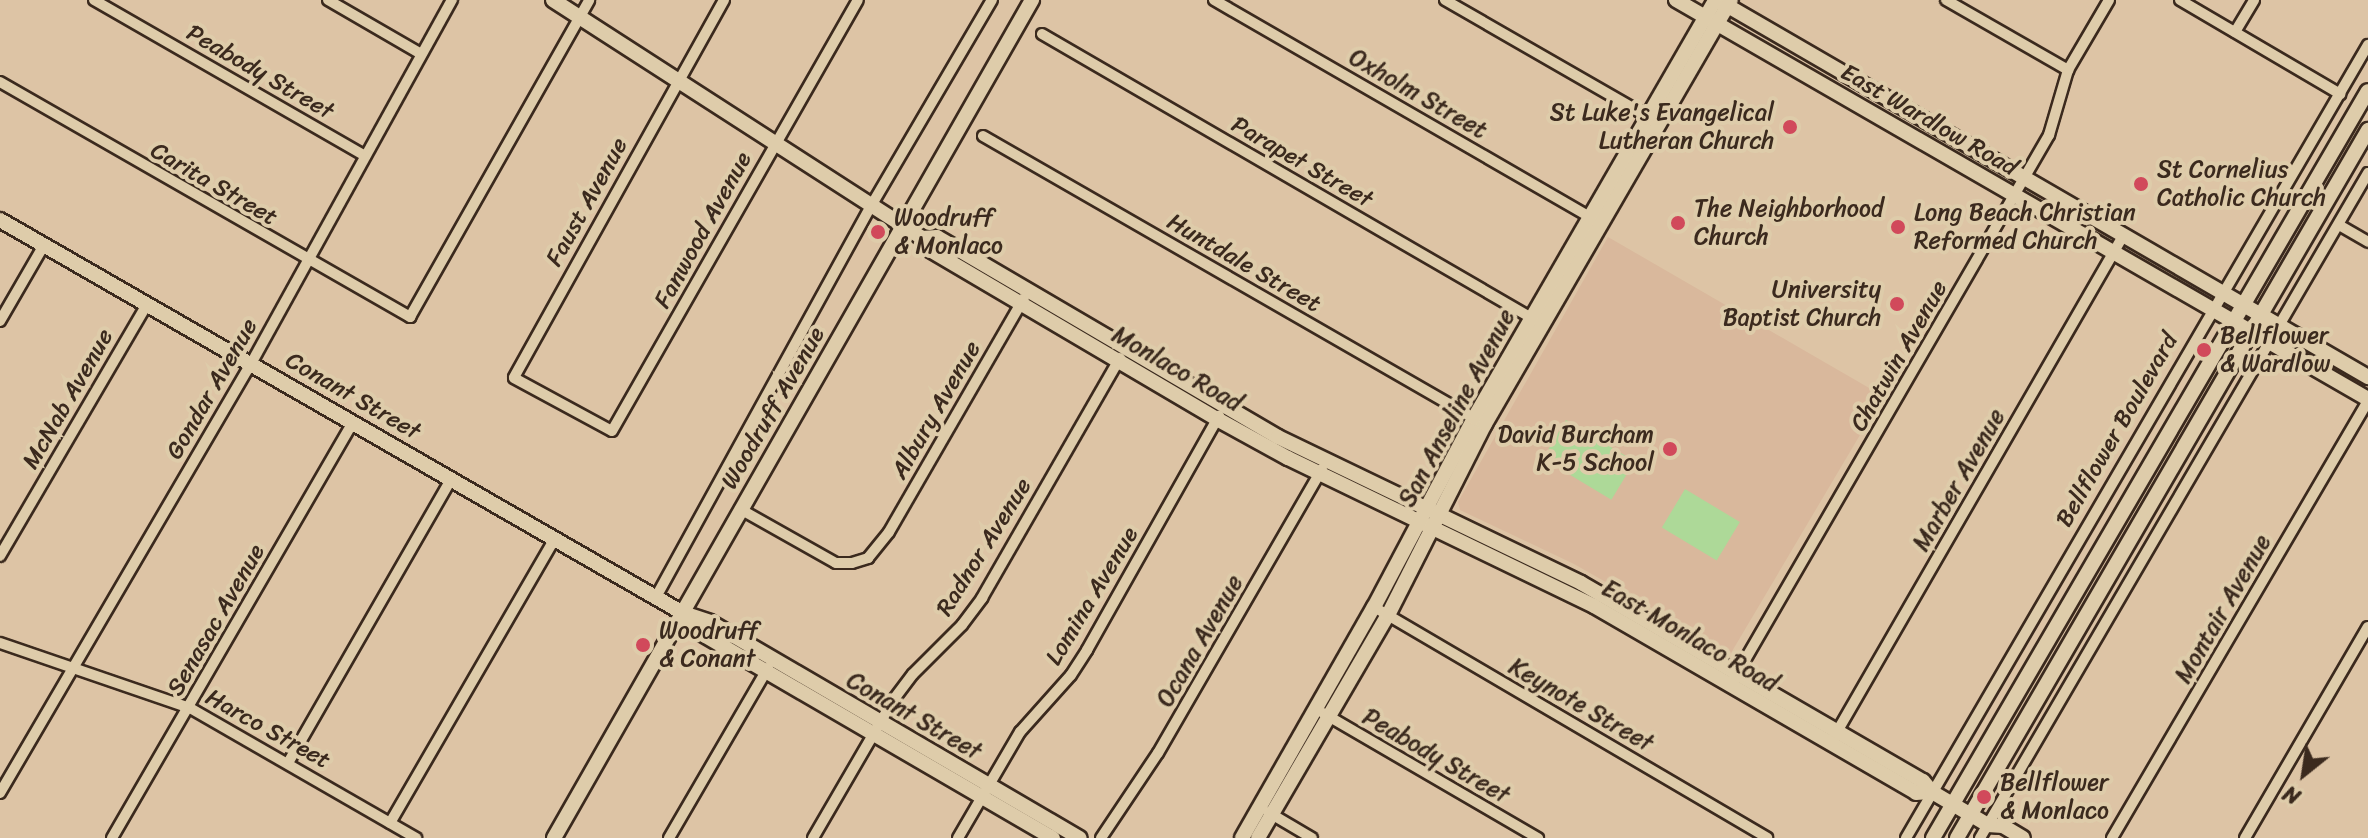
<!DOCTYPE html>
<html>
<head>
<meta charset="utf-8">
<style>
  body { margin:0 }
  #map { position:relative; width:2368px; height:838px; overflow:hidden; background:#ddc4a5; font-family:Sriracha,sans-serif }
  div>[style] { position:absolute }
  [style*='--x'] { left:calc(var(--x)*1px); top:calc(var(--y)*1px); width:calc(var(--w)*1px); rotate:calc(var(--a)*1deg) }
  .built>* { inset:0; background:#d9b89c }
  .green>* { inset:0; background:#add998; transform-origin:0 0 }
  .roads { filter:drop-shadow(2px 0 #3b2a1e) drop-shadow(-2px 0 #3b2a1e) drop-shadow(0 2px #3b2a1e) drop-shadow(0 -2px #3b2a1e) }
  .street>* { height:10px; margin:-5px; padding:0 5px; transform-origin:5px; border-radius:5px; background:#deccaa }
  .secondary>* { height:14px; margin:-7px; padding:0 7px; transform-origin:7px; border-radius:7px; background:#deccaa }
  .dots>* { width:22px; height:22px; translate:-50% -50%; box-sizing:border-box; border:4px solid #deccaa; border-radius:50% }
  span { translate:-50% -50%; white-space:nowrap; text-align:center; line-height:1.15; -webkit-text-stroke:8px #deccaa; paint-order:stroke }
  .street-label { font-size:24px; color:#3b2a1e }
  .poi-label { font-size:24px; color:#3b2a1e }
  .right { translate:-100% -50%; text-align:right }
  .left { translate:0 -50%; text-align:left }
  .north { position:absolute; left:2264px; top:734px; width:80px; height:80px; -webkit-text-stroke:6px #deccaa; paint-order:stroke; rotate:210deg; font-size:22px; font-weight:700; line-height:32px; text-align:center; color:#3b2a1e }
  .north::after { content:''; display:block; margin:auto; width:28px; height:36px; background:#3b2a1e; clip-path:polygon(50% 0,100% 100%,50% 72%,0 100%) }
</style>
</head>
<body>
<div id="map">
  <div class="built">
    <div style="clip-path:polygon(1608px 237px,1883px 396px,1731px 653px,1574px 564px,1460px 510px,1458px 502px)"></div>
  </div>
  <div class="green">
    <div style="left:1566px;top:420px;width:80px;height:45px;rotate:31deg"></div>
    <div style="left:1685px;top:489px;width:64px;height:45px;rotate:31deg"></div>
  </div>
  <div class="roads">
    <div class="street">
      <div style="--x:94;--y:0;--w:313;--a:29.9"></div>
      <div style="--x:328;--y:0;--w:108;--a:30.1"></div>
      <div style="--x:724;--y:0;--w:432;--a:119.1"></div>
      <div style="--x:514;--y:378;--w:111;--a:28.4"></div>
      <div style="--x:612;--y:431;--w:496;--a:-60.3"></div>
      <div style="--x:1214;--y:0;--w:438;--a:30"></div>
      <div style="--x:1445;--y:0;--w:241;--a:29.9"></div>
      <div style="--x:1946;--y:0;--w:141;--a:29.8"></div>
      <div style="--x:2180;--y:0;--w:186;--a:30.4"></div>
      <div style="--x:2235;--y:32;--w:37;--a:-59"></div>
      <div style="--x:1042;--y:34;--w:570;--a:30.12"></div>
      <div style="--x:0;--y:82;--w:473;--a:29.8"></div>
      <div style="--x:410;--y:317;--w:364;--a:-60.5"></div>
      <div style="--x:983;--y:136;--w:570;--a:29.89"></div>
      <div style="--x:2339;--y:225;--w:34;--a:30"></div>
      <div style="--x:0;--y:321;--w:88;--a:-59.9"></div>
      <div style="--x:740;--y:509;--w:110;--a:29.4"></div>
      <div style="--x:836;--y:563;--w:16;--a:0"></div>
      <div style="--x:852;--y:563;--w:17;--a:-17"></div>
      <div style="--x:868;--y:558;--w:33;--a:-51"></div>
      <div style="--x:889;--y:532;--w:270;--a:-60"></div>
      <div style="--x:0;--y:556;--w:292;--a:-59.7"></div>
      <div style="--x:656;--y:597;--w:446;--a:-61.2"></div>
      <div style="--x:871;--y:206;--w:239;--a:-59.6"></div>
      <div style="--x:1374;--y:607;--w:456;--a:30.4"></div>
      <div style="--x:0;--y:643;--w:201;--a:18.9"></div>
      <div style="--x:190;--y:708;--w:261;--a:29.9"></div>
      <div style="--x:1734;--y:679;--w:629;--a:-59.93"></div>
      <div style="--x:2049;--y:135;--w:68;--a:-73.7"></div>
      <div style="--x:2068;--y:70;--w:81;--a:-59.6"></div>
      <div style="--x:1323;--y:713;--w:249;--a:30.2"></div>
      <div style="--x:1834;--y:737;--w:578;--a:-60.02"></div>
      <div style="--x:288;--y:763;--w:329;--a:-60.1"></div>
      <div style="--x:0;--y:793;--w:499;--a:-59.7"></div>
      <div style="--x:252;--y:362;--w:414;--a:-61.1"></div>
      <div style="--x:1268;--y:812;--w:51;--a:30.6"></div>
      <div style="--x:390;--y:823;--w:329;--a:-59.9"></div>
      <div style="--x:112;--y:838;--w:481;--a:-59.9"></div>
      <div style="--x:669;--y:838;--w:197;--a:-59.8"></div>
      <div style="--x:813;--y:838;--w:161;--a:-59.8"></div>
      <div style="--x:894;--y:699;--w:31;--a:-53"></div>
      <div style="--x:913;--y:674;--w:69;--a:-45"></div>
      <div style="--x:962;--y:625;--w:34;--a:-53"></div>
      <div style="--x:982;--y:598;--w:277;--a:-60.1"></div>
      <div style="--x:958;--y:838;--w:123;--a:-59.7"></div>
      <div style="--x:1020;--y:732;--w:76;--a:-48.2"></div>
      <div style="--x:1071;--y:675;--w:30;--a:-57"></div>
      <div style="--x:1087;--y:650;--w:269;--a:-60.6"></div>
      <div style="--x:1101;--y:838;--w:102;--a:-56.2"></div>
      <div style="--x:1158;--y:753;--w:328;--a:-60"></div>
      <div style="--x:1906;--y:838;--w:918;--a:-59.78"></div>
      <div style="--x:1980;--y:838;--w:770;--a:-59.74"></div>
      <div style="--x:2112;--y:838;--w:506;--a:-59.64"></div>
      <div style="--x:2245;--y:838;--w:244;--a:-59.8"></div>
    </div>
    <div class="secondary">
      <div style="--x:553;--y:0;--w:439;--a:32.8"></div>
      <div style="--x:922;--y:238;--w:14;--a:56"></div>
      <div style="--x:930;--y:250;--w:333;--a:30.5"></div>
      <div style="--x:1217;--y:419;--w:81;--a:28.8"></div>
      <div style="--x:1288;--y:458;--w:340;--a:25.8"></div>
      <div style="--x:1594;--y:606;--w:372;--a:30.1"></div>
      <div style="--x:1916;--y:793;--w:16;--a:-4"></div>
      <div style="--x:1676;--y:0;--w:799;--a:29.97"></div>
      <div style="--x:1721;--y:2;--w:748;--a:30.1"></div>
      <div style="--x:0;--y:220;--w:788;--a:29.92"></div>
      <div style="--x:683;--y:613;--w:28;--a:18"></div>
      <div style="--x:710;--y:622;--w:428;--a:30.3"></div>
      <div style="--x:922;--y:238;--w:15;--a:-4"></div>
      <div style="--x:937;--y:237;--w:395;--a:30.4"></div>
      <div style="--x:1278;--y:437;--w:336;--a:25.7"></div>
      <div style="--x:1581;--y:583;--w:395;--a:30.1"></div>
      <div style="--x:1923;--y:781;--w:14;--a:51"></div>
      <div style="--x:1932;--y:792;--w:65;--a:30.5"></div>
      <div style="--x:1988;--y:825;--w:15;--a:4"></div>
      <div style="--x:2003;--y:826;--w:23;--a:31"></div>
      <div style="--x:686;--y:616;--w:24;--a:48"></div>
      <div style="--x:702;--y:634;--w:406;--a:30.2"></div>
      <div style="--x:554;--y:838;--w:965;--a:-60.3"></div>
      <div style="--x:1242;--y:838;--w:266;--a:-60.3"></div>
      <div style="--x:1374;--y:607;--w:214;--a:-62.1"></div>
      <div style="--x:1474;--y:418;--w:482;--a:-60"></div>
      <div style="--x:1258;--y:838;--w:258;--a:-59.8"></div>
      <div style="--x:1388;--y:615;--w:214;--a:-63.1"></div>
      <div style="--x:1485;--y:424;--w:490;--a:-59.9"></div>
      <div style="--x:1933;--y:838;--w:864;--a:-59.79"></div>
      <div style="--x:1957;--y:838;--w:819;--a:-59.86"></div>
    </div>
  </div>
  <div class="dots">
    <div style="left:1790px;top:127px;background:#d1495b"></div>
    <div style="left:2141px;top:184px;background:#d1495b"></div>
    <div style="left:1678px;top:223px;background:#d1495b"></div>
    <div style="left:1898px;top:227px;background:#d1495b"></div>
    <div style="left:878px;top:232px;background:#d1495b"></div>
    <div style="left:1897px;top:304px;background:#d1495b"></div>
    <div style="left:2204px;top:350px;background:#d1495b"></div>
    <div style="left:1670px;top:449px;background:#d1495b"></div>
    <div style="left:643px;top:645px;background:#d1495b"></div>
    <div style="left:1984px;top:797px;background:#d1495b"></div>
  </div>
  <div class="street-label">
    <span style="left:260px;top:72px;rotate:30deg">Peabody Street</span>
    <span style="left:1418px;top:94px;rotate:30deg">Oxholm Street</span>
    <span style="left:1929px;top:120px;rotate:30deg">East Wardlow Road</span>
    <span style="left:1302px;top:162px;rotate:30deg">Parapet Street</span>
    <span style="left:214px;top:184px;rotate:30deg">Carita Street</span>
    <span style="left:587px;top:202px;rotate:-61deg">Faust Avenue</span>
    <span style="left:703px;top:230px;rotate:-61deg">Fanwood Avenue</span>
    <span style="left:1244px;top:263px;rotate:30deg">Huntdale Street</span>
    <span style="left:1899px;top:356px;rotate:-60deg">Chatwin Avenue</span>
    <span style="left:1177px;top:369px;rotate:30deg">Monlaco Road</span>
    <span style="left:212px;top:389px;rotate:-60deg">Gondar Avenue</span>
    <span style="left:353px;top:396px;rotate:30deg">Conant Street</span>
    <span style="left:68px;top:399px;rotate:-60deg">McNab Avenue</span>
    <span style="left:773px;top:408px;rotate:-60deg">Woodruff Avenue</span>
    <span style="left:1457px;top:408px;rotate:-62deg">San Anseline Avenue</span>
    <span style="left:936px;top:410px;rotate:-60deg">Albury Avenue</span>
    <span style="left:2117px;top:430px;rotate:-60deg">Bellflower Boulevard</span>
    <span style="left:1959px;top:480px;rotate:-60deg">Marber Avenue</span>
    <span style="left:984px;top:547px;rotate:-58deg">Radnor Avenue</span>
    <span style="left:1092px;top:596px;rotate:-59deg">Lomina Avenue</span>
    <span style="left:2223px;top:609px;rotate:-60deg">Montair Avenue</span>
    <span style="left:216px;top:620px;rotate:-60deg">Senasac Avenue</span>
    <span style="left:1690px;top:636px;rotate:30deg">East Monlaco Road</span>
    <span style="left:1200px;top:641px;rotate:-60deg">Ocana Avenue</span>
    <span style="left:1581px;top:705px;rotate:30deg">Keynote Street</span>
    <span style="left:914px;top:716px;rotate:30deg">Conant Street</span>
    <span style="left:268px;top:729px;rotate:29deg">Harco Street</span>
    <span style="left:1436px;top:756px;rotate:30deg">Peabody Street</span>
  </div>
  <div class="poi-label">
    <span class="right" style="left:1774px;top:127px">St Luke's Evangelical<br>Lutheran Church</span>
    <span class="left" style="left:2157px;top:184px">St Cornelius<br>Catholic Church</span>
    <span class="left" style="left:1694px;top:223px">The Neighborhood<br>Church</span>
    <span class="left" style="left:1914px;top:227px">Long Beach Christian<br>Reformed Church</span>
    <span class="left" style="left:894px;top:232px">Woodruff<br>&amp; Monlaco</span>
    <span class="right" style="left:1881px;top:304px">University<br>Baptist Church</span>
    <span class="left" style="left:2220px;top:350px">Bellflower<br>&amp; Wardlow</span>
    <span class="right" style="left:1654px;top:449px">David Burcham<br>K-5 School</span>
    <span class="left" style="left:659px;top:645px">Woodruff<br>&amp; Conant</span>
    <span class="left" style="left:2000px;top:797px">Bellflower<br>&amp; Monlaco</span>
  </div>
  <div class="north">N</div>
</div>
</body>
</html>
